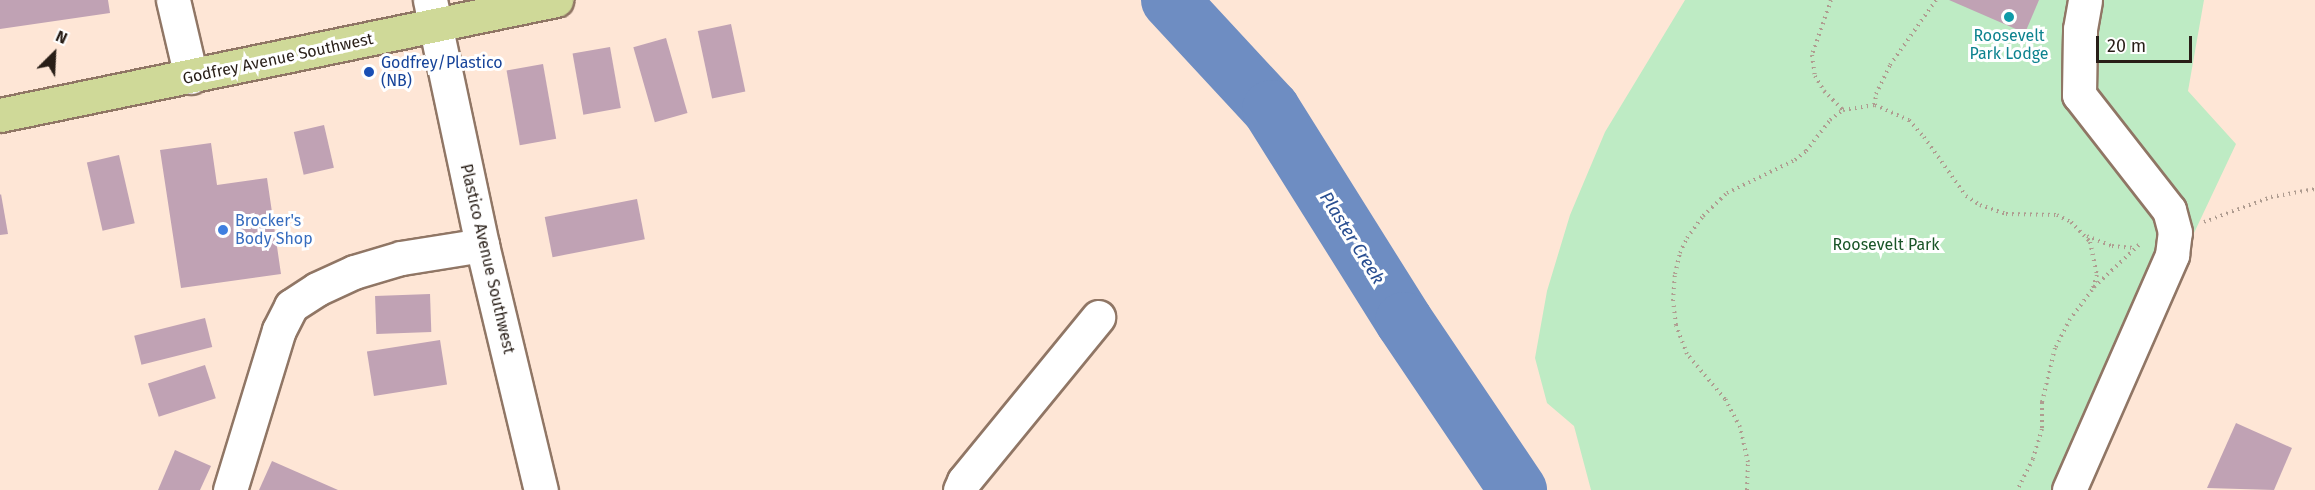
<!DOCTYPE html>
<html>
<head>
<meta charset="utf-8">
<style>
  body { margin:0 }
  #map { position:relative; width:2315px; height:490px; overflow:hidden; background:#fee6d6; font-family:"Fira Sans",sans-serif }
  div>[style] { position:absolute }
  [style*='--x'] { left:calc(var(--x)*1px); top:calc(var(--y)*1px); width:calc(var(--w)*1px); rotate:calc(var(--a)*1deg) }
  .green>* { inset:0; background:#beebc4 }
  .river>* { height:58px; margin:-29px; padding:0 29px; transform-origin:29px; border-radius:29px; background:#6e8dc2 }
  .building>* { inset:0; background:#c0a2b4; transform-origin:0 0 }
  .path>* { height:4px; margin-top:-2px; transform-origin:0; background:repeating-linear-gradient(90deg,#af9c90 0 1.5px,transparent 0 6px) }
  .roads { filter:drop-shadow(2px 0 #907665) drop-shadow(-2px 0 #907665) drop-shadow(0 2px #907665) drop-shadow(0 -2px #907665) }
  .minor>* { height:33px; margin:-16.5px; padding:0 16.5px; transform-origin:16.5px; border-radius:16.5px; background:#fff }
  .major>* { height:33px; margin:-16.5px; padding:0 16.5px; transform-origin:16.5px; border-radius:16.5px; background:#cfd998 }
  .dots>* { width:16px; height:16px; translate:-50% -50%; box-sizing:border-box; border:3px solid #fff; border-radius:50% }
  span { translate:-50% -50%; white-space:nowrap; text-align:center; line-height:1.15; -webkit-text-stroke:6px #fff; paint-order:stroke }
  .culture-label { font-size:16px; color:#0d838f }
  .street-label { font-size:16px; color:#281e17 }
  .transit-label { font-size:16px; color:#164399 }
  .left { translate:0 -50%; text-align:left }
  .shop-label { font-size:16px; color:#366cbe }
  .park-label { font-size:16px; color:#1a5528 }
  .water-label { font-size:18px; color:#294e91; font-style:italic }
  .north { position:absolute; left:24px; top:24px; width:60px; height:60px; -webkit-text-stroke:4px #fff; paint-order:stroke; rotate:24deg; font-size:16px; font-weight:700; line-height:24px; text-align:center; color:#281e17 }
  .north::after { content:''; display:block; margin:auto; width:21px; height:27px; background:#281e17; clip-path:polygon(50% 0,100% 100%,50% 72%,0 100%) }
  .scale { position:absolute; left:2096px; top:36px; width:96px; height:27px; box-sizing:border-box; border:3px solid #281e17; border-top:0; padding-left:8px; font-size:18px; line-height:21px; white-space:nowrap; color:#281e17; -webkit-text-stroke:4px #fff; paint-order:stroke }
</style>
</head>
<body>
<div id="map">
  <div class="green">
    <div style="clip-path:polygon(1685px 0,2204px 0,2188px 91px,2236px 144px,2111px 409px,2056px 490px,1591px 490px,1574px 426px,1547px 403px,1535px 358px,1547px 291px,1570px 215px,1605px 132px)"></div>
  </div>
  <div class="river">
    <div style="--x:1170;--y:0;--w:149;--a:47.2"></div>
    <div style="--x:1271;--y:109;--w:250;--a:57.9"></div>
    <div style="--x:1404;--y:321;--w:204;--a:56"></div>
  </div>
  <div class="building">
    <div style="clip-path:polygon(0 0,108px 0,110px 13px,0 29px)"></div>
    <div style="clip-path:polygon(1949px 0,2039px 0,2025px 33px)"></div>
    <div style="left:731px;top:24px;width:69px;height:34px;rotate:78deg"></div>
    <div style="left:666px;top:38px;width:78px;height:34px;rotate:74deg"></div>
    <div style="left:610px;top:47px;width:62px;height:38px;rotate:80deg"></div>
    <div style="left:543px;top:64px;width:76px;height:37px;rotate:80deg"></div>
    <div style="left:324px;top:125px;width:44px;height:31px;rotate:77deg"></div>
    <div style="clip-path:polygon(211px 143px,217px 185px,267px 178px,281px 274px,181px 288px,160px 150px)"></div>
    <div style="left:119px;top:155px;width:70px;height:33px;rotate:77deg"></div>
    <div style="clip-path:polygon(1px 194px,8px 234px,0 235px,0 195px)"></div>
    <div style="left:637px;top:199px;width:41px;height:94px;rotate:79deg"></div>
    <div style="left:430px;top:294px;width:38px;height:55px;rotate:88deg"></div>
    <div style="left:205px;top:318px;width:30px;height:73px;rotate:76deg"></div>
    <div style="left:440px;top:340px;width:45px;height:74px;rotate:81deg"></div>
    <div style="left:205px;top:365px;width:35px;height:60px;rotate:72deg"></div>
    <div style="clip-path:polygon(2236px 423px,2292px 448px,2274px 490px,2207px 488px)"></div>
    <div style="clip-path:polygon(175px 450px,211px 466px,200px 490px,158px 490px)"></div>
    <div style="clip-path:polygon(272px 461px,338px 490px,259px 490px)"></div>
  </div>
  <div class="path">
    <div style="--x:1831;--y:0;--w:58;--a:109.1"></div>
    <div style="--x:1812;--y:55;--w:21;--a:82"></div>
    <div style="--x:1815;--y:76;--w:17;--a:59"></div>
    <div style="--x:1824;--y:91;--w:27;--a:45"></div>
    <div style="--x:1875;--y:105;--w:11;--a:-85"></div>
    <div style="--x:1876;--y:94;--w:32;--a:-64"></div>
    <div style="--x:1890;--y:65;--w:80;--a:-54.7"></div>
    <div style="--x:2204;--y:222;--w:72;--a:-20.5"></div>
    <div style="--x:2271;--y:197;--w:45;--a:-10.3"></div>
    <div style="--x:2087;--y:236;--w:27;--a:22"></div>
    <div style="--x:2112;--y:246;--w:22;--a:5"></div>
    <div style="--x:2094;--y:287;--w:64;--a:-43.1"></div>
    <div style="--x:1747;--y:490;--w:28;--a:-88"></div>
    <div style="--x:1748;--y:462;--w:36;--a:-103"></div>
    <div style="--x:1740;--y:427;--w:32;--a:-118"></div>
    <div style="--x:1725;--y:399;--w:59;--a:-130.2"></div>
    <div style="--x:1687;--y:354;--w:31;--a:-111"></div>
    <div style="--x:1676;--y:325;--w:24;--a:-97"></div>
    <div style="--x:1673;--y:301;--w:27;--a:-86"></div>
    <div style="--x:1675;--y:274;--w:22;--a:-77"></div>
    <div style="--x:1680;--y:253;--w:17;--a:-65"></div>
    <div style="--x:1687;--y:238;--w:27;--a:-54"></div>
    <div style="--x:1703;--y:216;--w:33;--a:-44"></div>
    <div style="--x:1727;--y:193;--w:76;--a:-25.9"></div>
    <div style="--x:1795;--y:160;--w:14;--a:-39"></div>
    <div style="--x:1806;--y:151;--w:39;--a:-52"></div>
    <div style="--x:1830;--y:120;--w:16;--a:-38"></div>
    <div style="--x:1843;--y:110;--w:32;--a:-9"></div>
    <div style="--x:1875;--y:105;--w:37;--a:24"></div>
    <div style="--x:1909;--y:120;--w:23;--a:49"></div>
    <div style="--x:1924;--y:137;--w:72;--a:54.6"></div>
    <div style="--x:1966;--y:196;--w:17;--a:33"></div>
    <div style="--x:1980;--y:205;--w:28;--a:19"></div>
    <div style="--x:2006;--y:214;--w:51;--a:1.1"></div>
    <div style="--x:2057;--y:215;--w:16;--a:27"></div>
    <div style="--x:2071;--y:222;--w:28;--a:46"></div>
    <div style="--x:2090;--y:242;--w:34;--a:78"></div>
    <div style="--x:2097;--y:275;--w:16;--a:108"></div>
    <div style="--x:2092;--y:290;--w:36;--a:127"></div>
    <div style="--x:2070;--y:319;--w:33;--a:117"></div>
    <div style="--x:2055;--y:348;--w:56;--a:103.5"></div>
    <div style="--x:2042;--y:402;--w:27;--a:90"></div>
    <div style="--x:2042;--y:429;--w:31;--a:107"></div>
    <div style="--x:2033;--y:459;--w:35;--a:117"></div>
  </div>
  <div class="roads">
    <div class="minor">
      <div style="--x:173;--y:0;--w:79;--a:76.8"></div>
      <div style="--x:430;--y:0;--w:250;--a:78"></div>
      <div style="--x:482;--y:245;--w:252;--a:76.5"></div>
      <div style="--x:230;--y:490;--w:167;--a:-73"></div>
      <div style="--x:279;--y:330;--w:27;--a:-63"></div>
      <div style="--x:291;--y:306;--w:31;--a:-33"></div>
      <div style="--x:317;--y:289;--w:41;--a:-24.7"></div>
      <div style="--x:354;--y:272;--w:49;--a:-16.6"></div>
      <div style="--x:401;--y:258;--w:82;--a:-9.1"></div>
      <div style="--x:960;--y:490;--w:10;--a:-66"></div>
      <div style="--x:964;--y:481;--w:212;--a:-50.7"></div>
      <div style="--x:2069;--y:490;--w:257;--a:-66.3"></div>
      <div style="--x:2172;--y:255;--w:23;--a:-83"></div>
      <div style="--x:2175;--y:232;--w:23;--a:-105"></div>
      <div style="--x:2169;--y:210;--w:146;--a:-128"></div>
      <div style="--x:2079;--y:95;--w:66;--a:-89.1"></div>
      <div style="--x:2080;--y:29;--w:29;--a:-80"></div>
    </div>
    <div class="major">
      <div style="--x:0;--y:115;--w:568;--a:-11.69"></div>
    </div>
  </div>
  <div class="dots">
    <div style="left:2009px;top:17px;background:#0f9aa8"></div>
    <div style="left:369px;top:72px;background:#1a4fb4"></div>
    <div style="left:223px;top:230px;background:#3f7fe0"></div>
  </div>
  <div class="culture-label">
    <span style="left:2009px;top:45px">Roosevelt<br>Park Lodge</span>
  </div>
  <div class="street-label">
    <span style="left:278px;top:59px;rotate:-12deg">Godfrey Avenue Southwest</span>
    <span style="left:487px;top:259px;rotate:77deg">Plastico Avenue Southwest</span>
  </div>
  <div class="transit-label">
    <span class="left" style="left:381px;top:72px">Godfrey/Plastico<br>(NB)</span>
  </div>
  <div class="shop-label">
    <span class="left" style="left:235px;top:230px">Brocker's<br>Body Shop</span>
  </div>
  <div class="park-label">
    <span style="left:1886px;top:245px">Roosevelt Park</span>
  </div>
  <div class="water-label">
    <span style="left:1352px;top:238px;rotate:58deg">Plaster Creek</span>
  </div>
  <div class="north">N</div>
  <div class="scale">20 m</div>
</div>
</body>
</html>
